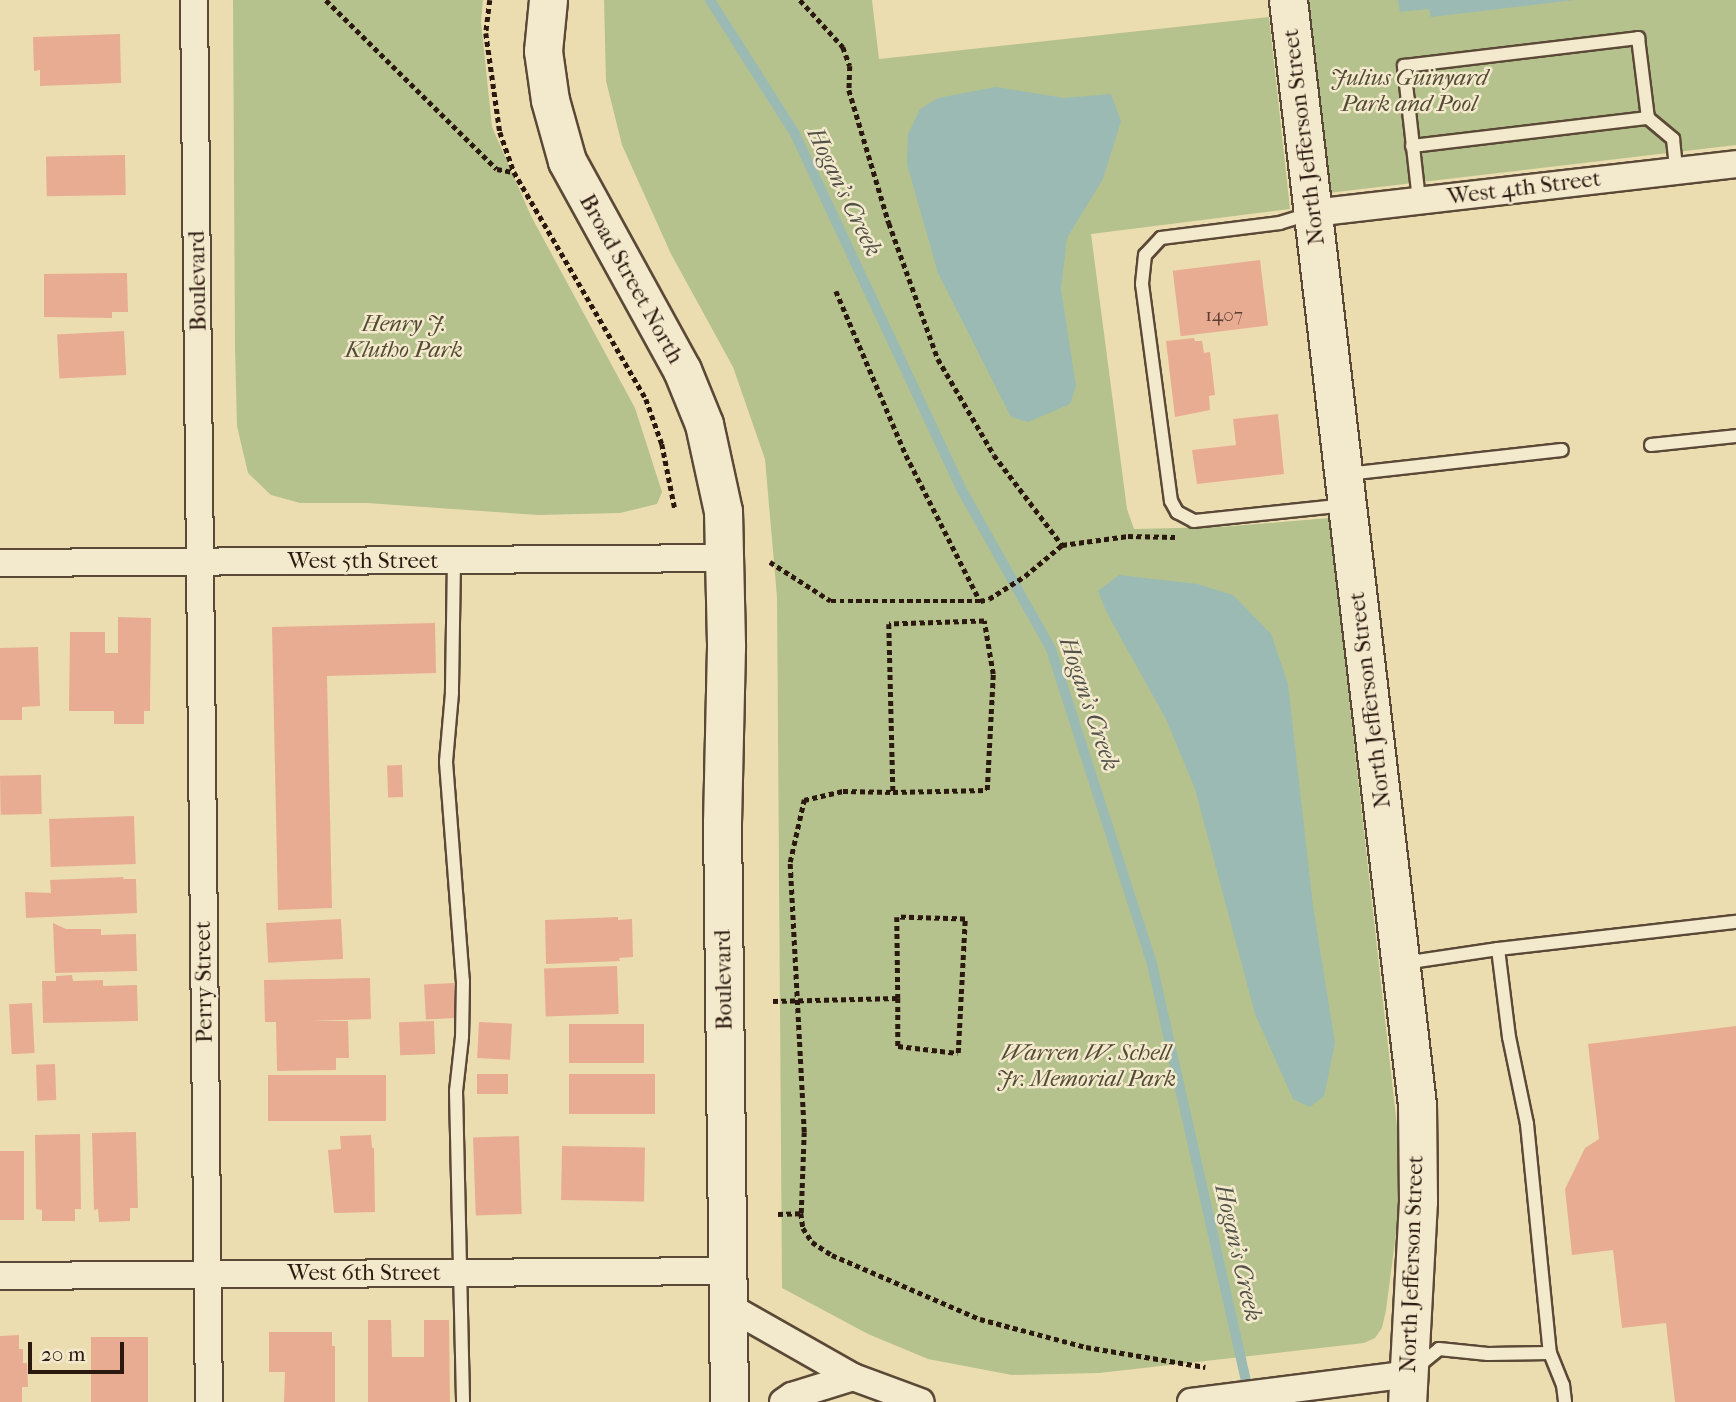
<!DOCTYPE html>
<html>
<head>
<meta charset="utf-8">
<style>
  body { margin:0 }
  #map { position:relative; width:1736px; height:1402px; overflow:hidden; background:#ecddb0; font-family:"IM FELL French Canon",serif }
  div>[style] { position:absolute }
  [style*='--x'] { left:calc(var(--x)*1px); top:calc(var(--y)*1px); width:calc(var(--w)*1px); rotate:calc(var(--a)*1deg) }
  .green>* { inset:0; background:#b5c28d }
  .water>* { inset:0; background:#9abab3 }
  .stream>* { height:10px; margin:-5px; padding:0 5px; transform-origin:5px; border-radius:5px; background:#9abab3 }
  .building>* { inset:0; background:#e8ac93; transform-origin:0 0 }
  .path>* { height:4.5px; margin-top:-2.25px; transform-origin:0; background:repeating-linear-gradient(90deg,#2b180f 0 5px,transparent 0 8.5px) }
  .roads { filter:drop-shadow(2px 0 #5b4937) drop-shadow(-2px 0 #5b4937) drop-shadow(0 2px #5b4937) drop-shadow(0 -2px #5b4937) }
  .lane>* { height:12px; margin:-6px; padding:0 6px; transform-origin:6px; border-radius:6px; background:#f3e9cc }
  .street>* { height:26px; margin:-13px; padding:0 13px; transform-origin:13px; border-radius:13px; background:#f3e9cc }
  .secondary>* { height:37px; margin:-18.5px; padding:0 18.5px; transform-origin:18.5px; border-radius:18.5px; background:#f3e9cc }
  span { translate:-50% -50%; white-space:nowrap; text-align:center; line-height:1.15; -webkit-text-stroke:5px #f3e9cc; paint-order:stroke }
  .number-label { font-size:19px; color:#5a3d30 }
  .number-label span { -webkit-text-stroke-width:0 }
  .park-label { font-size:23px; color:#544b35; font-style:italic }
  .street-label { font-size:23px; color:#2b180f }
  .water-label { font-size:24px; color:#525148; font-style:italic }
  .scale { position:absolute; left:28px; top:1342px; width:96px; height:32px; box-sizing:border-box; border:4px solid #2b180f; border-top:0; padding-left:9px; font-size:21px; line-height:24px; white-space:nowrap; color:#2b180f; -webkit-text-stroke:5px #f3e9cc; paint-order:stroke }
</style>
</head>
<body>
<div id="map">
  <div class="green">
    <div style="clip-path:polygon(233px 0,483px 0,481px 22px,492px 127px,531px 216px,635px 408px,662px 492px,657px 504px,620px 513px,538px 515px,367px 503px,300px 503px,271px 495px,248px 473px,237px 426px,235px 348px)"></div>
    <div style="clip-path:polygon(604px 0,872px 0,879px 59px,1269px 17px,1290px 209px,1091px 234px,1127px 509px,1134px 529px,1221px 527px,1329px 518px,1403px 1180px,1386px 1310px,1382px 1328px,1375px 1338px,1364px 1343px,1099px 1373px,1012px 1375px,928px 1359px,868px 1334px,782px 1288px,777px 597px,765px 459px,733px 367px,671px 254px,622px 145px,606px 81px)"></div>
    <div style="clip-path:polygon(1307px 0,1736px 0,1736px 145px,1328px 193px)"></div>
  </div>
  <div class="water">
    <div style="clip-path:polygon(1398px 0,1574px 0,1431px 17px,1429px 9px,1400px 12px)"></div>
    <div style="clip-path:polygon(996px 87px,1064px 98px,1111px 94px,1121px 121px,1103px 179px,1067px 238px,1061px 289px,1076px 386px,1070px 404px,1028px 422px,1011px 417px,938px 273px,907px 164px,908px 134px,920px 109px,938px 98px)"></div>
    <div style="clip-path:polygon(1119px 575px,1197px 584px,1233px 595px,1271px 634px,1288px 684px,1313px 906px,1335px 1043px,1324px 1096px,1310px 1107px,1293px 1099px,1255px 1014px,1195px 789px,1166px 719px,1107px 613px,1098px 591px)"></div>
  </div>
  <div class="stream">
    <div style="--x:710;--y:0;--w:159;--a:57.6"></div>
    <div style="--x:795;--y:134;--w:395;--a:64.9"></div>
    <div style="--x:963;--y:492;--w:180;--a:60.7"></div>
    <div style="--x:1051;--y:649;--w:331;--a:72.2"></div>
    <div style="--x:1152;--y:964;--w:442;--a:77.3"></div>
  </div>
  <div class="building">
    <div style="clip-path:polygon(120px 34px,121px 83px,40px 86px,40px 70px,34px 71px,33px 37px)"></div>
    <div style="left:125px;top:155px;width:40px;height:79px;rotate:89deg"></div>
    <div style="left:1260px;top:260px;width:66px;height:88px;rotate:83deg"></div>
    <div style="clip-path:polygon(127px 273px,128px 312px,112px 312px,112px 318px,44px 317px,44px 274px)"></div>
    <div style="left:124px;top:331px;width:44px;height:67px;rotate:87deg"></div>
    <div style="clip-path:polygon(1194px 338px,1195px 341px,1202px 341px,1204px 353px,1210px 352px,1215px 395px,1209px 396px,1210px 410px,1175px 417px,1166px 341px)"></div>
    <div style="clip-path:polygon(1278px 414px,1284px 474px,1197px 484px,1192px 450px,1236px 445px,1233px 419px)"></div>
    <div style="clip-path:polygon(118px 617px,151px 618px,150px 711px,144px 711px,144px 724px,114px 724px,114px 711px,69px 711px,70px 632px,105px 632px,105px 653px,118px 653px)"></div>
    <div style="clip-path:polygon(435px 623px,436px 673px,327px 676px,332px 908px,278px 910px,272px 627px)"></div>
    <div style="clip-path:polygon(38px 647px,40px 706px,22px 707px,22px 720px,0 720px,0 648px)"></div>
    <div style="left:402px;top:765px;width:32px;height:15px;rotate:88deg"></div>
    <div style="left:41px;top:775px;width:39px;height:41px;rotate:89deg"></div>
    <div style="left:134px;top:816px;width:48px;height:85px;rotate:88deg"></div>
    <div style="clip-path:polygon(124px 877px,123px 879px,136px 879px,137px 913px,26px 918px,25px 892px,51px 893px,50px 880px)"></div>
    <div style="clip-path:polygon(618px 917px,618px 920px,632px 919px,633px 957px,619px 958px,620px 961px,546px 964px,545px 920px)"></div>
    <div style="left:341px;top:919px;width:40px;height:75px;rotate:87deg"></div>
    <div style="clip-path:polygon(53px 923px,66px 929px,101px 929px,101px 935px,136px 934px,137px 971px,55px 973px)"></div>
    <div style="left:617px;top:966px;width:48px;height:73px;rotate:88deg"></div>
    <div style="clip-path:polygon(72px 975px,73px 981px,103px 980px,103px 986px,137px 985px,138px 1021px,43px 1023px,42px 981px,56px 981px,56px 976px)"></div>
    <div style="clip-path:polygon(370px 978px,371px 1019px,311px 1021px,348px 1021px,349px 1058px,336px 1058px,336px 1070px,277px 1071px,276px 1022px,265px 1022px,264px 980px)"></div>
    <div style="left:454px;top:983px;width:35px;height:30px;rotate:87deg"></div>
    <div style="left:32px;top:1003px;width:50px;height:23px;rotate:87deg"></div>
    <div style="left:434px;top:1021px;width:33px;height:35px;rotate:88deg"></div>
    <div style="left:479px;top:1022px;width:33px;height:36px;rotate:3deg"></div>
    <div style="left:569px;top:1024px;width:75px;height:39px"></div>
    <div style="clip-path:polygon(1736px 1026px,1736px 1402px,1675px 1402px,1666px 1323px,1622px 1328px,1613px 1250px,1572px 1255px,1565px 1189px,1585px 1148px,1599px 1139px,1588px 1044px)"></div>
    <div style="left:55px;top:1064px;width:36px;height:19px;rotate:88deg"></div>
    <div style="left:508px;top:1074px;width:20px;height:31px;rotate:90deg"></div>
    <div style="left:655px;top:1074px;width:40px;height:86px;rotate:90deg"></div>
    <div style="left:386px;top:1075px;width:46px;height:118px;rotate:90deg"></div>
    <div style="clip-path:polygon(136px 1132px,138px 1208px,130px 1208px,130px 1221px,99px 1222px,98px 1209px,94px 1210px,92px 1133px)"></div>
    <div style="clip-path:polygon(80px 1134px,81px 1209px,75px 1209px,75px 1221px,42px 1221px,42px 1210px,36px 1209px,35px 1135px)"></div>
    <div style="clip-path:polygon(371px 1135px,372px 1148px,374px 1148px,375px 1212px,334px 1213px,328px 1150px,341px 1149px,340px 1136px)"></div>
    <div style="left:519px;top:1136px;width:78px;height:46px;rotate:88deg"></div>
    <div style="left:562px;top:1146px;width:83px;height:54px;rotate:1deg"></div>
    <div style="left:0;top:1151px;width:24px;height:69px"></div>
    <div style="clip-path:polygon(368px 1320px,391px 1320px,392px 1357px,424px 1357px,424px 1320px,449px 1320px,450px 1402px,368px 1402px)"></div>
    <div style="clip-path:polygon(269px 1332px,332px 1332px,332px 1346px,335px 1346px,335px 1402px,284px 1402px,285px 1372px,269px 1372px)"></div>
    <div style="clip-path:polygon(19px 1335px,19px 1349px,23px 1349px,23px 1363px,27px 1363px,28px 1387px,22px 1387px,22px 1402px,0 1402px,0 1336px)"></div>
    <div style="left:148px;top:1337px;width:65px;height:57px;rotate:90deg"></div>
  </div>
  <div class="path">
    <div style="--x:326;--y:0;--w:240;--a:44.7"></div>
    <div style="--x:497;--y:169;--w:16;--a:11"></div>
    <div style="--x:490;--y:0;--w:33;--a:97"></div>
    <div style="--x:486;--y:33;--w:100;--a:82"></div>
    <div style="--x:500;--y:132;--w:42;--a:70.7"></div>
    <div style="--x:514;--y:172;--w:263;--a:59.8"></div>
    <div style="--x:646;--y:399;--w:48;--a:70.4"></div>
    <div style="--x:662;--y:444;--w:66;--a:78.7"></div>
    <div style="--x:800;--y:0;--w:64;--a:47.5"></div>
    <div style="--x:843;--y:47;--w:20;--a:70"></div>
    <div style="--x:850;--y:66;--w:24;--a:92"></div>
    <div style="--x:849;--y:90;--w:139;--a:73.3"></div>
    <div style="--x:889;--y:223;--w:145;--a:70.2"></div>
    <div style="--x:938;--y:359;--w:111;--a:59.7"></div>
    <div style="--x:994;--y:455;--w:113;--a:52.9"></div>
    <div style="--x:836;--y:291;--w:178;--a:66.9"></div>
    <div style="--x:906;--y:455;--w:164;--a:63.1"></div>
    <div style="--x:770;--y:562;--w:72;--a:32.6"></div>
    <div style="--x:831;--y:601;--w:149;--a:0"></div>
    <div style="--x:980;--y:601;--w:9;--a:-13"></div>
    <div style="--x:989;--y:599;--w:43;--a:-32.6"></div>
    <div style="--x:1025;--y:576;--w:48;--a:-40"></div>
    <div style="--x:1062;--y:545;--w:67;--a:-7.8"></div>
    <div style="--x:1128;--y:536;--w:47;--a:1.2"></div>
    <div style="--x:773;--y:1001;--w:125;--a:-1.4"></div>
    <div style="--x:898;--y:998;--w:48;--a:90"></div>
    <div style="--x:898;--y:1046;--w:60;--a:6.7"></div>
    <div style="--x:958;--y:1053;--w:134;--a:-87"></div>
    <div style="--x:965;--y:919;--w:68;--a:-178.3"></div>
    <div style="--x:897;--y:917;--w:81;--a:89.3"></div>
    <div style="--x:801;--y:1213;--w:15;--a:82"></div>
    <div style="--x:803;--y:1228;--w:17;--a:57"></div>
    <div style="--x:812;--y:1242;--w:24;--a:33"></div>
    <div style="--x:832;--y:1255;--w:161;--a:23.4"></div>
    <div style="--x:980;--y:1319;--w:110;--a:14.8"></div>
    <div style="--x:1086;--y:1347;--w:121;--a:9.5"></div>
    <div style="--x:778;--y:1214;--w:23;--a:-2"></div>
    <div style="--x:801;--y:1213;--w:81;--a:-87.9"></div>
    <div style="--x:804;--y:1132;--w:270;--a:-93"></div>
    <div style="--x:790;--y:862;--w:64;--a:-77.3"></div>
    <div style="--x:804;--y:800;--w:40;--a:-13"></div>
    <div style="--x:843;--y:791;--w:50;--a:1.1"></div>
    <div style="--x:893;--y:792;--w:94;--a:-1.2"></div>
    <div style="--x:987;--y:790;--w:116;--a:-87"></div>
    <div style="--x:993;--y:674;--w:54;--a:-99.6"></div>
    <div style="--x:984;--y:621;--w:95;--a:178.2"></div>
    <div style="--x:889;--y:624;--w:168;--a:88.6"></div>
  </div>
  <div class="roads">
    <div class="lane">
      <div style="--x:1412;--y:146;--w:238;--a:-6.8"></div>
      <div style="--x:1419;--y:200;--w:135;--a:-96.4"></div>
      <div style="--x:1404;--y:66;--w:236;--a:-6.8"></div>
      <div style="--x:1638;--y:38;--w:81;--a:82.9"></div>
      <div style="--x:1648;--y:118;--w:33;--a:40"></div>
      <div style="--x:1673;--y:139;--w:31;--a:84"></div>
      <div style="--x:1309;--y:214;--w:30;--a:163"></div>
      <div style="--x:1280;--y:223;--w:120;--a:172.8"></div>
      <div style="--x:1161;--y:238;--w:23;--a:133"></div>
      <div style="--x:1145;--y:255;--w:29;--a:96"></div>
      <div style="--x:1142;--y:284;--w:219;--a:82.4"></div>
      <div style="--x:1171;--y:501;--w:13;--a:61"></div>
      <div style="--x:1177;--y:512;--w:19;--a:28"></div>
      <div style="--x:1194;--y:521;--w:152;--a:-6"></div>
      <div style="--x:1651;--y:445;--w:85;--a:-6"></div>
      <div style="--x:1347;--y:474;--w:216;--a:-6.4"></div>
      <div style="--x:454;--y:560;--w:133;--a:90.9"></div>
      <div style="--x:452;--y:693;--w:69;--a:95"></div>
      <div style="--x:446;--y:762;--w:220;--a:85.6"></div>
      <div style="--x:463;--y:981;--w:56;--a:91"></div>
      <div style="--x:462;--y:1037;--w:54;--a:96.3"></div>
      <div style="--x:456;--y:1091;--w:311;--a:88.7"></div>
      <div style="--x:1498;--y:949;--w:89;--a:82.9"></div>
      <div style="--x:1509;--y:1037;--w:89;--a:78.3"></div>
      <div style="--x:1527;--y:1124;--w:230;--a:84.3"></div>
      <div style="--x:1404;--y:963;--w:95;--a:-8.5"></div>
      <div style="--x:1498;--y:949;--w:240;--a:-6.5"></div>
      <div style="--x:1417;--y:1367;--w:28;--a:-39"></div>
      <div style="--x:1439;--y:1349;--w:49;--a:5.8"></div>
      <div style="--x:1488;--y:1354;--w:62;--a:-0.9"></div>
      <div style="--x:1550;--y:1353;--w:35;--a:68"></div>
      <div style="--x:1563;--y:1385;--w:17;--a:83"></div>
    </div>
    <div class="street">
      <div style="--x:194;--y:0;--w:1402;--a:89.39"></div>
      <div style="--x:1313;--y:213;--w:426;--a:-6.6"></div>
      <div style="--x:0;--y:563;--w:726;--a:-0.39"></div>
      <div style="--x:0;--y:1276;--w:728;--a:-0.39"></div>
      <div style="--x:728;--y:1306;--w:144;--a:29.6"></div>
      <div style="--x:853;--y:1377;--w:72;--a:20.2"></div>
      <div style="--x:783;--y:1402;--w:11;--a:-34"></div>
      <div style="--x:792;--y:1396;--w:64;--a:-17.3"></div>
      <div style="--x:1191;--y:1402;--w:220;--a:-7.3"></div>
    </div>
    <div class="secondary">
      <div style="--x:548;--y:0;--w:51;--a:95.6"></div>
      <div style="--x:543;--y:51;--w:49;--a:81.9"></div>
      <div style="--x:550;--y:100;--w:63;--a:74.4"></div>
      <div style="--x:567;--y:161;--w:239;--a:61.2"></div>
      <div style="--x:682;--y:370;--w:58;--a:67.8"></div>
      <div style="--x:704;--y:424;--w:89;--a:77.7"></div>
      <div style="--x:723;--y:511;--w:136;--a:88.7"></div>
      <div style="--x:726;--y:647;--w:174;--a:91.3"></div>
      <div style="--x:722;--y:821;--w:581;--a:89.31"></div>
      <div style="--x:1288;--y:0;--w:1113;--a:83.34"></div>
      <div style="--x:1417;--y:1105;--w:96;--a:89.4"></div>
      <div style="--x:1418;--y:1201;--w:201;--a:93.1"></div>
    </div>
  </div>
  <div class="number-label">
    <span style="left:1224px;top:316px">1407</span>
  </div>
  <div class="park-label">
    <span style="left:1409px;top:91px">Julius Guinyard<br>Park and Pool</span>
    <span style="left:404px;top:337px">Henry J.<br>Klutho Park</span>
    <span style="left:1086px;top:1066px">Warren W. Schell<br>Jr. Memorial Park</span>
  </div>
  <div class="street-label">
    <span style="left:1304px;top:137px;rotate:-97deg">North Jefferson Street</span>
    <span style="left:1524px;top:188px;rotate:-7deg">West 4th Street</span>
    <span style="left:631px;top:279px;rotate:61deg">Broad Street North</span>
    <span style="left:198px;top:281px;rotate:-91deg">Boulevard</span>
    <span style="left:363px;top:561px">West 5th Street</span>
    <span style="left:1370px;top:700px;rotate:-97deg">North Jefferson Street</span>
    <span style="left:724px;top:980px;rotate:-91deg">Boulevard</span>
    <span style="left:204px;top:982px;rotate:-91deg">Perry Street</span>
    <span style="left:1412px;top:1264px;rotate:-88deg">North Jefferson Street</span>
    <span style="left:364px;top:1273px">West 6th Street</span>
  </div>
  <div class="water-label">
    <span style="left:844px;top:192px;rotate:64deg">Hogan's Creek</span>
    <span style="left:1089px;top:704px;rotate:71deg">Hogan's Creek</span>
    <span style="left:1238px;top:1253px;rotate:77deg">Hogan's Creek</span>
  </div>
  <div class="scale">20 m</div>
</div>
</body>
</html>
